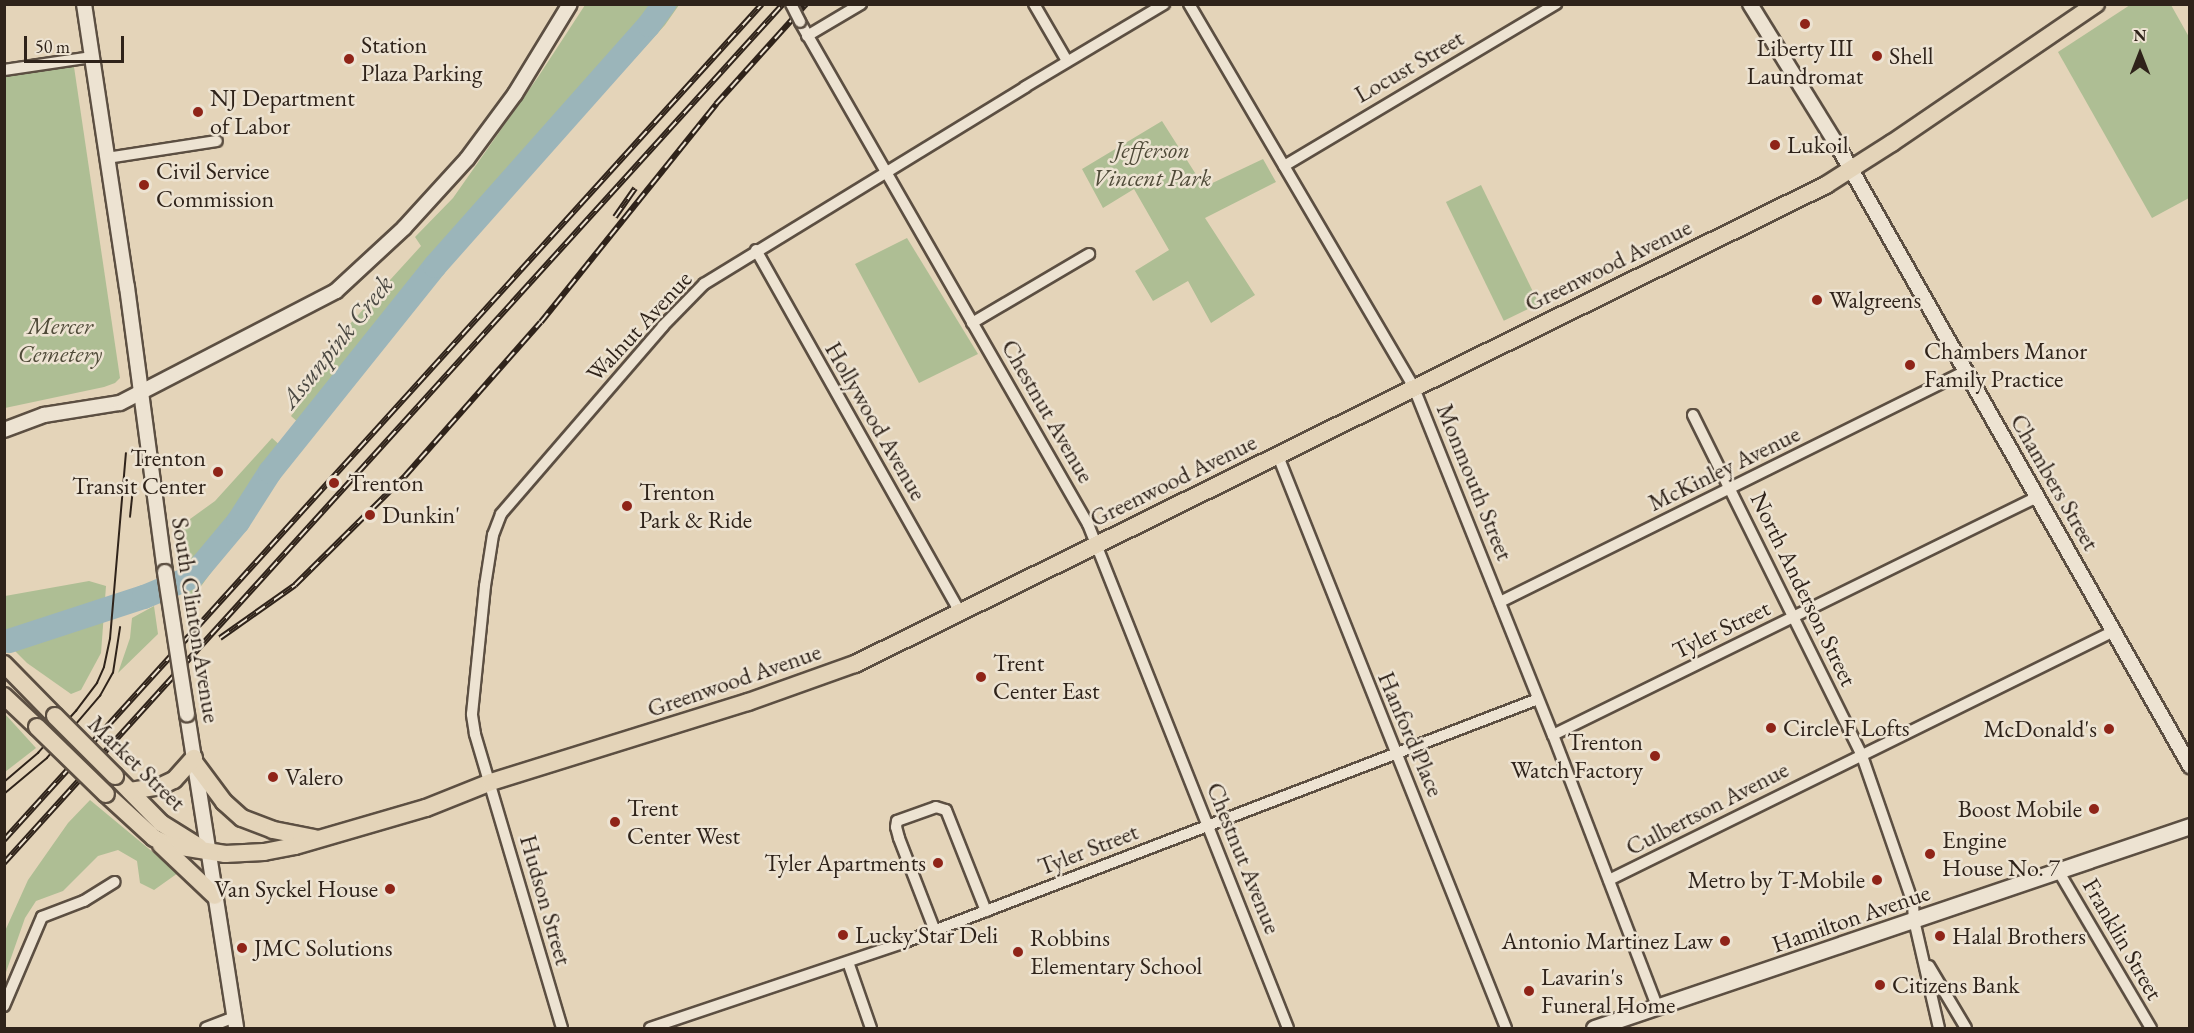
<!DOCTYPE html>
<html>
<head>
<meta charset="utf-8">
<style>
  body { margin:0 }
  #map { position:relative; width:2194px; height:1033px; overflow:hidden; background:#e4d4b9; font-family:"EB Garamond",serif }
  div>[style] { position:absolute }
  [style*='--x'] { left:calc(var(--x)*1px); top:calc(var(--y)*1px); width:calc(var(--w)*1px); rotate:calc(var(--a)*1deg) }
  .green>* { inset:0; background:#aebe94; transform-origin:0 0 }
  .river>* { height:24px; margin:-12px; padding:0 12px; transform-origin:12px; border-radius:12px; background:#9bb5ba }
  .roads { filter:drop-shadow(2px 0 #5c4f42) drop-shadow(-2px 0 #5c4f42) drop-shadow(0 2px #5c4f42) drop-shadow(0 -2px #5c4f42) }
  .minor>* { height:10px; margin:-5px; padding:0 5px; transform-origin:5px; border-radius:5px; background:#ede3d2 }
  .tertiary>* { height:14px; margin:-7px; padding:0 7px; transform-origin:7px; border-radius:7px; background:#ede3d2 }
  .secondary>* { height:15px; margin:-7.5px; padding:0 7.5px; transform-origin:7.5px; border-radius:7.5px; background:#ede3d2 }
  .primary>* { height:16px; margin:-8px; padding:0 8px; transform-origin:8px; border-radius:8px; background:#e4d4b9 }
  .tram>* { height:1.5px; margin:-0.75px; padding:0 0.75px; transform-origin:0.75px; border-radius:0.75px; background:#2f231a }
  .rail>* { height:6px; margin-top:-3px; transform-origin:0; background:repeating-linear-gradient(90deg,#ede3d2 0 11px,#2f231a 0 22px); box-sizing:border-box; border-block:2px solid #2f231a }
  .bridges { filter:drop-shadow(2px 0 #5c4f42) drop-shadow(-2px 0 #5c4f42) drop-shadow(0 2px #5c4f42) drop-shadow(0 -2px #5c4f42) }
  .minor-bridge>* { height:10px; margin:-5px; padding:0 5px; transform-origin:5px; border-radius:5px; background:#ede3d2 }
  .tertiary-bridge>* { height:14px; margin:-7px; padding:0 7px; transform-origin:7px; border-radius:7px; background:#ede3d2 }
  .primary-bridge>* { height:16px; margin:-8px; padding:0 8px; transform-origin:8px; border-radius:8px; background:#e4d4b9 }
  .dots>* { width:16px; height:16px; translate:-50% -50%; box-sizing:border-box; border:3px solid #ede3d2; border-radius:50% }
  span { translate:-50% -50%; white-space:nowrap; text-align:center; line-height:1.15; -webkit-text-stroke:5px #ede3d2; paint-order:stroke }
  .poi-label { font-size:24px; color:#2f231a }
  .left { translate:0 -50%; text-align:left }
  .right { translate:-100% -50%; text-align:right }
  .street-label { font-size:24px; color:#2f231a }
  .park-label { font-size:24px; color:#4f4a38; font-style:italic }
  .water-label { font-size:26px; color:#4a4842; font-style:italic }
  .frame { position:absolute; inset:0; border:6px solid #2f231a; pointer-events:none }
  .north { position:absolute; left:2110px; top:24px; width:60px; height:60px; -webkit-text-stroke:4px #ede3d2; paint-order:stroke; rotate:0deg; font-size:16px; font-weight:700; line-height:24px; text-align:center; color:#2f231a }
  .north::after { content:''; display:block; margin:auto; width:21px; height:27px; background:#2f231a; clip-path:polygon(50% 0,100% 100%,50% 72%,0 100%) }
  .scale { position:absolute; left:24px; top:36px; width:100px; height:27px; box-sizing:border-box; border:3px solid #2f231a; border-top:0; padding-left:8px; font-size:18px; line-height:21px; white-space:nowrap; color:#2f231a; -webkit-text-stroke:4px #ede3d2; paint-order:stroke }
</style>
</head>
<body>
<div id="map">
  <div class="green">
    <div style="clip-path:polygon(585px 5px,679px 5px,665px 25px,424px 291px,312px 435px,291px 416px,346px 342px,349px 325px,421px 246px,415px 237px,453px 198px,538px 77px)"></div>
    <div style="clip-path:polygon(2130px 5px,2171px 5px,2189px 37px,2189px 198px,2152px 218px,2058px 52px)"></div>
    <div style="clip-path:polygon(73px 60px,120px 378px,115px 383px,104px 387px,5px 408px,5px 70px)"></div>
    <div style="clip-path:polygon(1162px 121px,1204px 187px,1263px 159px,1276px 182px,1205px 218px,1255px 295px,1211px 323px,1188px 281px,1153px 301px,1135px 271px,1169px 250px,1134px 189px,1103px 208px,1082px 169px)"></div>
    <div style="left:1481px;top:185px;width:132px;height:39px;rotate:64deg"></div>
    <div style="clip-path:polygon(907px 238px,978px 354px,919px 383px,855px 264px)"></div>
    <div style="clip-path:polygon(272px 438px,294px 458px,186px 607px,179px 562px,179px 527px,215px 501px)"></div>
    <div style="clip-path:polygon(89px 581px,106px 586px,101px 653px,81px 690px,71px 694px,27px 663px,5px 641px,5px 596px)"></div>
    <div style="clip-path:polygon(154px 606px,158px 634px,118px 673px,130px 638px,132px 618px)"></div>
    <div style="clip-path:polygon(5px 714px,36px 748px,5px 772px)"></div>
    <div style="clip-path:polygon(90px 800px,178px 873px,154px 890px,140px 883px,137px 861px,118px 850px,98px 856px,63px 891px,36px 901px,25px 918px,5px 975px,5px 931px,28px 880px,68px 823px)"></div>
  </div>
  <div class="river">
    <div style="--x:9;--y:641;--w:142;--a:-18.1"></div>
    <div style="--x:144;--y:597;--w:52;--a:-22.6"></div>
    <div style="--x:192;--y:577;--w:72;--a:-50.1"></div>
    <div style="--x:238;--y:522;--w:59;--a:-57.4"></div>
    <div style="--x:270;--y:472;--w:264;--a:-51.3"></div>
    <div style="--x:435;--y:266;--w:322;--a:-48.4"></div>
    <div style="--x:649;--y:25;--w:26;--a:-54"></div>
  </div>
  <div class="roads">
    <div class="minor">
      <div style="--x:1034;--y:4;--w:66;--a:59.9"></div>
      <div style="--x:1189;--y:4;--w:445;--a:59.6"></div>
      <div style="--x:1414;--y:388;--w:374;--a:68.2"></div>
      <div style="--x:1553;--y:735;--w:290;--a:69"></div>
      <div style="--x:800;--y:22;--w:579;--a:60.16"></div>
      <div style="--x:1088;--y:524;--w:542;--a:68.36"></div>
      <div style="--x:807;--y:36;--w:63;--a:-30.7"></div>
      <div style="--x:4;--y:70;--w:89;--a:-8.4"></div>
      <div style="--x:107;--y:158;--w:111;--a:-8.8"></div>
      <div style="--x:1284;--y:166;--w:317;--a:-30.8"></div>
      <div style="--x:756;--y:250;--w:416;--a:60.6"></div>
      <div style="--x:972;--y:323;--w:136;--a:-30.5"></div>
      <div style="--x:1693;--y:415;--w:377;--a:63.6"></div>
      <div style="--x:1861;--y:753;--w:159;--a:70.9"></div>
      <div style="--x:1913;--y:903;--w:17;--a:87"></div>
      <div style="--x:1914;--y:920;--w:111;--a:77"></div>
      <div style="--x:1278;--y:456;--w:616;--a:68.27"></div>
      <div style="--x:1500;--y:602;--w:520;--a:-26.37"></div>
      <div style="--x:1553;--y:735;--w:539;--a:-26.18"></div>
      <div style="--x:2059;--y:872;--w:181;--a:59.5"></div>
      <div style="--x:1609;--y:880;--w:563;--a:-26.25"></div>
      <div style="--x:935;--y:931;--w:100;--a:-111.2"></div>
      <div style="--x:899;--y:838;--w:11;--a:-105"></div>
      <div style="--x:896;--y:827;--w:6;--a:-81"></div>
      <div style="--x:897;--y:821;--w:41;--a:-19.7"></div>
      <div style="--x:936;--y:807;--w:10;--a:17"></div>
      <div style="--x:946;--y:810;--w:109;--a:68.4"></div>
      <div style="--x:848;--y:962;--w:70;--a:70.8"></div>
      <div style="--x:1929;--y:966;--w:72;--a:59.2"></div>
      <div style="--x:4;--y:1006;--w:97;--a:-66.9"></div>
      <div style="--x:42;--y:917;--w:45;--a:-20.9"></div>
      <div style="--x:84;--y:901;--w:36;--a:-32"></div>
      <div style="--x:206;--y:1028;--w:30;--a:-21"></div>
      <div style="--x:562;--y:1028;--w:307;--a:-106.5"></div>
      <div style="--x:475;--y:734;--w:20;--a:-99"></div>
      <div style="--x:472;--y:714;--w:129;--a:-84.2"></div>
      <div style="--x:485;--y:586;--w:52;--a:-81.1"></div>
      <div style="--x:493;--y:535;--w:22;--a:-69"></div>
      <div style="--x:501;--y:514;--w:248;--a:-49.2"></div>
      <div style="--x:663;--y:326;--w:59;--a:-45.7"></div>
      <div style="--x:704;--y:284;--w:377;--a:-31.5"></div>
      <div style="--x:1025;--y:87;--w:162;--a:-30.8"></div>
      <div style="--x:650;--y:1028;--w:269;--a:-18.6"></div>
      <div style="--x:905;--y:942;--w:678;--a:-21"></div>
    </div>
    <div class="tertiary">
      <div style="--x:84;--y:4;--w:286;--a:81.4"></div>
      <div style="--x:127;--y:287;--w:288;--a:82.4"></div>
      <div style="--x:1750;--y:4;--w:163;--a:58.3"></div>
      <div style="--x:1836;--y:143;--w:717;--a:60.39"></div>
      <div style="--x:4;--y:430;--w:43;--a:-20.6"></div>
      <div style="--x:44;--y:415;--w:77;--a:-9"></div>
      <div style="--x:120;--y:403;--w:243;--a:-27.4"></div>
      <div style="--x:336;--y:291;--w:93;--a:-42.8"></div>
      <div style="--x:404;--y:228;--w:93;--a:-47.6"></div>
      <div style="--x:467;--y:159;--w:81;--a:-53.6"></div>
      <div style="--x:515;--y:94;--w:105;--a:-58.6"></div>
      <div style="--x:187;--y:714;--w:318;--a:81.1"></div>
    </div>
    <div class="secondary">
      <div style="--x:1594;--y:1028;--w:629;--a:-18.72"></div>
    </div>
    <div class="primary">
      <div style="--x:4;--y:664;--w:73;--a:45.6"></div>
      <div style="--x:4;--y:696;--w:45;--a:43.2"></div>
      <div style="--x:195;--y:763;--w:49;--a:53.4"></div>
      <div style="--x:224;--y:802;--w:24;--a:42"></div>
      <div style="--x:242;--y:818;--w:33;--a:21"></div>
      <div style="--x:273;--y:830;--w:42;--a:11"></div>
      <div style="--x:115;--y:776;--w:66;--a:45.6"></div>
      <div style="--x:161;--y:823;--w:44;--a:31.9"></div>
      <div style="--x:130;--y:791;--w:31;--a:-9"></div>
      <div style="--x:161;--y:786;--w:14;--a:-25"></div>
      <div style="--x:174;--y:780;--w:30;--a:-48"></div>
      <div style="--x:106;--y:794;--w:65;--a:42.5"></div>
      <div style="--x:154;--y:838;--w:17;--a:25"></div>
      <div style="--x:169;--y:845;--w:57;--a:9.1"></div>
      <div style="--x:225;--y:854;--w:39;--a:-3"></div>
      <div style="--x:264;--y:852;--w:32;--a:-11"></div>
      <div style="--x:295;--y:846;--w:136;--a:-16.2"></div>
      <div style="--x:426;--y:808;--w:70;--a:-21.8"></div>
      <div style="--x:491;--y:782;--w:269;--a:-17.3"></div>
      <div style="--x:748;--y:702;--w:114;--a:-19.6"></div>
      <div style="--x:855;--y:664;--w:1083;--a:-26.26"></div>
      <div style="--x:1826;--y:185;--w:78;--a:-32.5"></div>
      <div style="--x:1892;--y:143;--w:247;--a:-34.3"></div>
      <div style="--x:161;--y:845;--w:74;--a:43.4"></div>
    </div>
  </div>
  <div class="tram">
    <div style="--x:130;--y:517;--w:31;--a:-84"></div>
    <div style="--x:4;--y:782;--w:45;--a:-40.5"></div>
    <div style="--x:38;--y:753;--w:57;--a:-47.9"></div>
    <div style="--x:76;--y:711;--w:35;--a:-53"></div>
    <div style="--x:97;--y:683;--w:17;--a:-66"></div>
    <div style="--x:104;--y:667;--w:29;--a:-78"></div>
    <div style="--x:110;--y:639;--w:186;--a:-85.1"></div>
    <div style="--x:4;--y:794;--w:56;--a:-39.9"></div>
    <div style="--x:47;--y:758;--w:82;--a:-49.5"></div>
    <div style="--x:100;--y:696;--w:26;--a:-61"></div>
    <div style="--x:113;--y:673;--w:46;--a:-81.2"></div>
  </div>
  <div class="rail">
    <div style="--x:615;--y:217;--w:35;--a:-55"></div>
    <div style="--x:220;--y:638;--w:92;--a:-35.2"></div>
    <div style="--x:295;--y:585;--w:155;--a:-44.7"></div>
    <div style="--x:405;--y:476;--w:205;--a:-48.6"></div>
    <div style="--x:541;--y:322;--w:280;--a:-51.2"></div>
    <div style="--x:716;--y:104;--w:135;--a:-48"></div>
    <div style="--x:4;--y:840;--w:1128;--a:-47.8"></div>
    <div style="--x:4;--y:863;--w:1160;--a:-47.8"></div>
  </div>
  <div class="bridges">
    <div class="minor-bridge">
      <div style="--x:791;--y:4;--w:20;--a:63"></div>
    </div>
    <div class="tertiary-bridge">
      <div style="--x:165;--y:572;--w:144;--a:81.2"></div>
    </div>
    <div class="primary-bridge">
      <div style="--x:55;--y:716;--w:85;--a:45"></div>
      <div style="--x:37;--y:727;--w:96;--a:44.2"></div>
    </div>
  </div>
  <div class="dots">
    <div style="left:1805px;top:24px;background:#8f2418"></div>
    <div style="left:1877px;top:56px;background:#8f2418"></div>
    <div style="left:349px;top:59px;background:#8f2418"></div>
    <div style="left:198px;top:112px;background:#8f2418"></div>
    <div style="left:1775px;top:145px;background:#8f2418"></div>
    <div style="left:144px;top:185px;background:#8f2418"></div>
    <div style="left:1817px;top:300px;background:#8f2418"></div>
    <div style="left:1910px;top:365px;background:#8f2418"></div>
    <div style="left:218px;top:472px;background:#8f2418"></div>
    <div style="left:334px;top:483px;background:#8f2418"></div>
    <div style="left:627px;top:506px;background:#8f2418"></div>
    <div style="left:370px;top:515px;background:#8f2418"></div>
    <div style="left:981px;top:677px;background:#8f2418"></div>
    <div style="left:1771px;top:728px;background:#8f2418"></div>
    <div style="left:2109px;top:729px;background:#8f2418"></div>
    <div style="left:1655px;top:756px;background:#8f2418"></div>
    <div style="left:273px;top:777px;background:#8f2418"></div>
    <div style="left:2094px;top:809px;background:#8f2418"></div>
    <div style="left:615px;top:822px;background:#8f2418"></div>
    <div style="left:1930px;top:854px;background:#8f2418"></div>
    <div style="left:938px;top:863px;background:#8f2418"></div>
    <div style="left:1877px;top:880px;background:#8f2418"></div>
    <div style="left:390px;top:889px;background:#8f2418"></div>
    <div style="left:843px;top:935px;background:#8f2418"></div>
    <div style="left:1940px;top:936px;background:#8f2418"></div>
    <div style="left:1725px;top:941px;background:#8f2418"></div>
    <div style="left:242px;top:948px;background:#8f2418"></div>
    <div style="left:1018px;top:952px;background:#8f2418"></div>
    <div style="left:1880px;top:985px;background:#8f2418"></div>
    <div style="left:1529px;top:991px;background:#8f2418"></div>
  </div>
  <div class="poi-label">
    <span class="left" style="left:361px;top:59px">Station<br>Plaza Parking</span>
    <span style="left:1805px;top:62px">Liberty III<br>Laundromat</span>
    <span class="left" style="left:1889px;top:56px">Shell</span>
    <span class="left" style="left:210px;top:112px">NJ Department<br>of Labor</span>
    <span class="left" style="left:1787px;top:145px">Lukoil</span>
    <span class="left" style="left:156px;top:185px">Civil Service<br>Commission</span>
    <span class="left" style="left:1829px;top:300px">Walgreens</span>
    <span class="left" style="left:1924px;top:365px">Chambers Manor<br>Family Practice</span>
    <span class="right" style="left:206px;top:472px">Trenton<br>Transit Center</span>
    <span class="left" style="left:348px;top:483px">Trenton</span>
    <span class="left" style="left:639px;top:506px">Trenton<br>Park &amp; Ride</span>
    <span class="left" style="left:382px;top:515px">Dunkin'</span>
    <span class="left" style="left:993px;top:677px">Trent<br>Center East</span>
    <span class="left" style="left:1783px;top:728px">Circle F Lofts</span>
    <span class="right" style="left:2097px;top:729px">McDonald's</span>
    <span class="right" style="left:1643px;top:756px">Trenton<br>Watch Factory</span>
    <span class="left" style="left:285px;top:777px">Valero</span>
    <span class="left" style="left:627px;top:822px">Trent<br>Center West</span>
    <span class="right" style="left:2082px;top:809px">Boost Mobile</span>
    <span class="left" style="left:1942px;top:854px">Engine<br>House No. 7</span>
    <span class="right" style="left:926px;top:863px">Tyler Apartments</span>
    <span class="right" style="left:1865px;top:880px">Metro by T-Mobile</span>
    <span class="right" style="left:378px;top:889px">Van Syckel House</span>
    <span class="left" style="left:855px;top:935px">Lucky Star Deli</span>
    <span class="left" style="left:1952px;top:936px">Halal Brothers</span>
    <span class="left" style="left:1030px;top:952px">Robbins<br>Elementary School</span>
    <span class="right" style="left:1713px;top:941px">Antonio Martinez Law</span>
    <span class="left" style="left:254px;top:948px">JMC Solutions</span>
    <span class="left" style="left:1541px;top:991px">Lavarin's<br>Funeral Home</span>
    <span class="left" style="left:1892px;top:985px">Citizens Bank</span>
  </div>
  <div class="street-label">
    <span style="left:1409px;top:66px;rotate:-30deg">Locust Street</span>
    <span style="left:1608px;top:265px;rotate:-26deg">Greenwood Avenue</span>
    <span style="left:639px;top:326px;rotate:-47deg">Walnut Avenue</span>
    <span style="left:1048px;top:411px;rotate:60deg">Chestnut Avenue</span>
    <span style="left:876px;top:421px;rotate:60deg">Hollywood Avenue</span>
    <span style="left:1724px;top:468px;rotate:-26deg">McKinley Avenue</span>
    <span style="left:1173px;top:480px;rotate:-26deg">Greenwood Avenue</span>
    <span style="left:1475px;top:482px;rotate:68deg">Monmouth Street</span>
    <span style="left:2055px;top:482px;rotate:60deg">Chambers Street</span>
    <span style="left:1804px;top:589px;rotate:64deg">North Anderson Street</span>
    <span style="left:196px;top:620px;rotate:81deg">South Clinton Avenue</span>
    <span style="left:1721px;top:629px;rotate:-26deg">Tyler Street</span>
    <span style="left:734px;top:680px;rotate:-19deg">Greenwood Avenue</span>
    <span style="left:1411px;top:734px;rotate:67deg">Hanford Place</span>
    <span style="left:137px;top:763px;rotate:44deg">Market Street</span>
    <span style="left:1707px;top:808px;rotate:-27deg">Culbertson Avenue</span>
    <span style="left:1088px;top:849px;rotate:-21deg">Tyler Street</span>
    <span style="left:1244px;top:858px;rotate:68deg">Chestnut Avenue</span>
    <span style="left:546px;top:900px;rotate:74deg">Hudson Street</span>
    <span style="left:1851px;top:918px;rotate:-19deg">Hamilton Avenue</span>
    <span style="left:2123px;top:939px;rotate:60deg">Franklin Street</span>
  </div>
  <div class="park-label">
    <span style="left:1152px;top:164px">Jefferson<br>Vincent Park</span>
    <span style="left:60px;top:340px">Mercer<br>Cemetery</span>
  </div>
  <div class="water-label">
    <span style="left:337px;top:342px;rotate:-51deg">Assunpink Creek</span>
  </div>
  <div class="frame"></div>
  <div class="north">N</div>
  <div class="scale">50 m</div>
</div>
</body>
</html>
